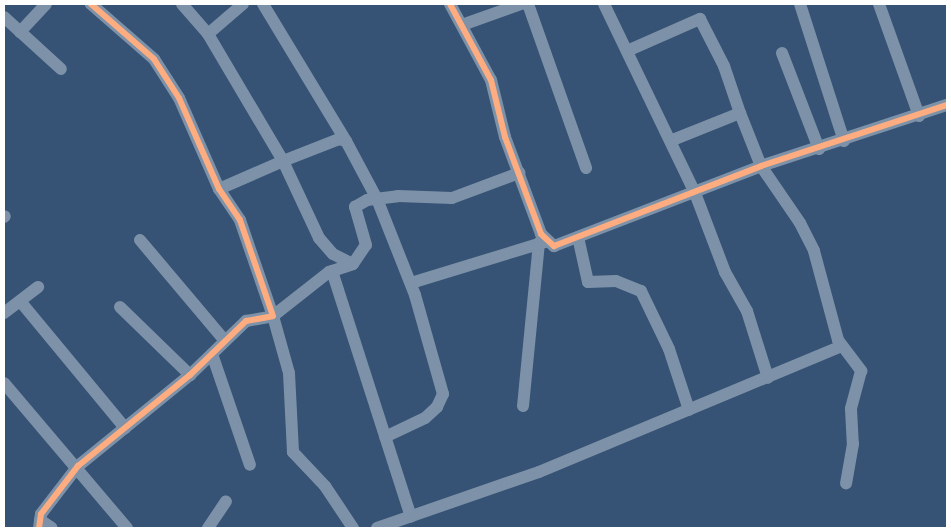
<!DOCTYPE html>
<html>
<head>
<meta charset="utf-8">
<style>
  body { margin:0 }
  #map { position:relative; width:951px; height:532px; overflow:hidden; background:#365274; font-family:Lato,sans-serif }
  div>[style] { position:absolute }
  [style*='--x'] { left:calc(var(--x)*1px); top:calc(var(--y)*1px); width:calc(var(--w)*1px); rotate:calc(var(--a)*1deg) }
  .minor>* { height:12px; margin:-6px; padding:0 6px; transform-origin:6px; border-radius:6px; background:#7d92a8 }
  .cycleway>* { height:6px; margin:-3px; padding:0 3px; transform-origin:3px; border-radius:3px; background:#ffac80 }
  span { translate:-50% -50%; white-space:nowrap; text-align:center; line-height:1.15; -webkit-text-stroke:4px #1b4f8f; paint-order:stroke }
  .frame { position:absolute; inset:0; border:5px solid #fff; pointer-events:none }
</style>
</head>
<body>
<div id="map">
  <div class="minor">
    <div style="--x:182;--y:4;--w:40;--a:49"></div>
    <div style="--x:208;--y:34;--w:147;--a:59.4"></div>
    <div style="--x:283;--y:161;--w:60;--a:-21.4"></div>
    <div style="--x:339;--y:139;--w:7;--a:16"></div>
    <div style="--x:346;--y:141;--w:66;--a:61.9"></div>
    <div style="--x:377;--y:199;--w:103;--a:68.4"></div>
    <div style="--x:415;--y:295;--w:103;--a:74.2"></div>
    <div style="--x:443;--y:394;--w:14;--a:115"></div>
    <div style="--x:437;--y:407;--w:16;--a:137"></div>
    <div style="--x:425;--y:418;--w:44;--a:154.6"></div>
    <div style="--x:263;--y:4;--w:160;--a:58.8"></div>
    <div style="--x:450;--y:4;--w:86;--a:61.7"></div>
    <div style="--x:491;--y:80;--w:59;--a:76.2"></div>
    <div style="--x:505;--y:137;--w:103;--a:69.6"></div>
    <div style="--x:541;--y:234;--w:18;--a:43"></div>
    <div style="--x:554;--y:246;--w:222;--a:-21.1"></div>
    <div style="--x:761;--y:166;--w:196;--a:-18.2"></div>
    <div style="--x:528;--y:4;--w:174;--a:70.5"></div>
    <div style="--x:604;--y:4;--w:210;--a:64.3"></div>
    <div style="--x:695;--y:193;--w:85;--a:69.2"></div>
    <div style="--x:725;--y:272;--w:45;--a:60.6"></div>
    <div style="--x:747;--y:311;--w:70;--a:72.6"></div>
    <div style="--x:800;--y:4;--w:144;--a:72.2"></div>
    <div style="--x:879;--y:4;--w:119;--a:70.3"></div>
    <div style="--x:4;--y:17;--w:77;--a:42.4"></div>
    <div style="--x:462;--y:25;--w:63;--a:-19.6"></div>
    <div style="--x:20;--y:32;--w:38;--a:-47"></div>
    <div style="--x:208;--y:34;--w:46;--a:-40.6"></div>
    <div style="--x:627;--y:51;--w:80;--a:-23.7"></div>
    <div style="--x:700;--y:19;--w:53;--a:62.9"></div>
    <div style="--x:724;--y:66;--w:50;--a:71.2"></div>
    <div style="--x:740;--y:113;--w:75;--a:158.2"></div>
    <div style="--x:782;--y:53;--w:103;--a:68.9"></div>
    <div style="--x:740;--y:113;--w:57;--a:68.4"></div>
    <div style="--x:761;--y:166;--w:69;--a:55.6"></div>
    <div style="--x:800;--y:223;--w:31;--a:63"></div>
    <div style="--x:814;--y:251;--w:92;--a:74.9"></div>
    <div style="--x:838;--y:340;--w:39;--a:53"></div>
    <div style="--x:861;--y:371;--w:39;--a:105"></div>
    <div style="--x:851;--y:409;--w:35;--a:87"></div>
    <div style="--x:853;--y:444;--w:40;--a:100"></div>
    <div style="--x:219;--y:189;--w:70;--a:-23.6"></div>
    <div style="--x:283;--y:161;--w:85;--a:64.9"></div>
    <div style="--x:319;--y:238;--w:21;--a:49"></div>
    <div style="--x:333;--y:254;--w:22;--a:27"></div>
    <div style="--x:4;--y:217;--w:1;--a:-45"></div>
    <div style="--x:578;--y:237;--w:46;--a:77.5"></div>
    <div style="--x:588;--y:282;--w:28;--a:-2"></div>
    <div style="--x:616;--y:281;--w:27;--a:22"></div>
    <div style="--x:641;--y:291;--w:64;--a:64.2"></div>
    <div style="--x:669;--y:349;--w:64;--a:71.8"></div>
    <div style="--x:140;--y:240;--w:132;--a:49.9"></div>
    <div style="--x:332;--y:271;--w:258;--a:72.2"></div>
    <div style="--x:411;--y:283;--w:140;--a:-17"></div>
    <div style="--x:20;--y:301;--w:165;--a:50.4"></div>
    <div style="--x:120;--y:307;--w:98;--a:44.2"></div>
    <div style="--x:4;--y:313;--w:43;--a:-37.4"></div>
    <div style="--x:212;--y:354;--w:117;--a:71.1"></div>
    <div style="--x:4;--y:383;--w:190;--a:49.7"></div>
    <div style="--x:523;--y:406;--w:164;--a:-84.4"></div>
    <div style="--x:40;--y:520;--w:14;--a:34"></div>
    <div style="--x:39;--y:528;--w:14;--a:-82"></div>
    <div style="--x:41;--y:514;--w:61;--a:-52.4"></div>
    <div style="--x:78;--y:466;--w:144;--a:-39.1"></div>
    <div style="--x:190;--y:375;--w:78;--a:-44"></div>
    <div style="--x:246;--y:321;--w:27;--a:-10"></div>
    <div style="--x:273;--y:316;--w:102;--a:-109"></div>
    <div style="--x:240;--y:220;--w:37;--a:-124"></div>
    <div style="--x:219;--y:189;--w:99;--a:-113.7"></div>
    <div style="--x:179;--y:98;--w:46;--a:-122.7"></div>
    <div style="--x:154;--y:59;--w:84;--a:-138.9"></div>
    <div style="--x:208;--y:528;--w:32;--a:-56"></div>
    <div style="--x:353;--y:528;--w:50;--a:-123.7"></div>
    <div style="--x:325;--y:486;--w:47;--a:-133.3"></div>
    <div style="--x:293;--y:452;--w:79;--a:-92.9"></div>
    <div style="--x:289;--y:373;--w:59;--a:-105.7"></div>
    <div style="--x:273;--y:316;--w:71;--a:-38.2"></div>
    <div style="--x:329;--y:272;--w:25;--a:-18"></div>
    <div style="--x:353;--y:264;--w:23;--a:-56"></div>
    <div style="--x:366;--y:245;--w:40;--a:-106"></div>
    <div style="--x:355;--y:207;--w:14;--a:-30"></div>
    <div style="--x:367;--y:200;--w:31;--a:-7"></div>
    <div style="--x:398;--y:196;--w:54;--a:2.1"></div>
    <div style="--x:452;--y:198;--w:72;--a:-20.5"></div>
    <div style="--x:377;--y:528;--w:171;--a:-19.1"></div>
    <div style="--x:539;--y:472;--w:328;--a:-22.6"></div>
  </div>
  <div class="cycleway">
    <div style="--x:450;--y:4;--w:86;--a:61.7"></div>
    <div style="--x:491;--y:80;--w:59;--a:76.2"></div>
    <div style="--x:505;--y:137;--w:103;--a:69.6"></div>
    <div style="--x:541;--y:234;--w:18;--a:43"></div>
    <div style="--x:554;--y:246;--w:222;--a:-21.1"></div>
    <div style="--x:761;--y:166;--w:196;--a:-18.2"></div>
    <div style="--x:39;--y:528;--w:14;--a:-82"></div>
    <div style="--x:41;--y:514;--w:61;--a:-52.4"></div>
    <div style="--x:78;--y:466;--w:144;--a:-39.1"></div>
    <div style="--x:190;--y:375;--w:78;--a:-44"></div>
    <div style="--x:246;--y:321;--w:27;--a:-10"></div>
    <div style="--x:273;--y:316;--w:102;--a:-109"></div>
    <div style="--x:240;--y:220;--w:37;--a:-124"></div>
    <div style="--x:219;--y:189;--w:99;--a:-113.7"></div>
    <div style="--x:179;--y:98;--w:46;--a:-122.7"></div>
    <div style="--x:154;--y:59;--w:84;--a:-138.9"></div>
  </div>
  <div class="frame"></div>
</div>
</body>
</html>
